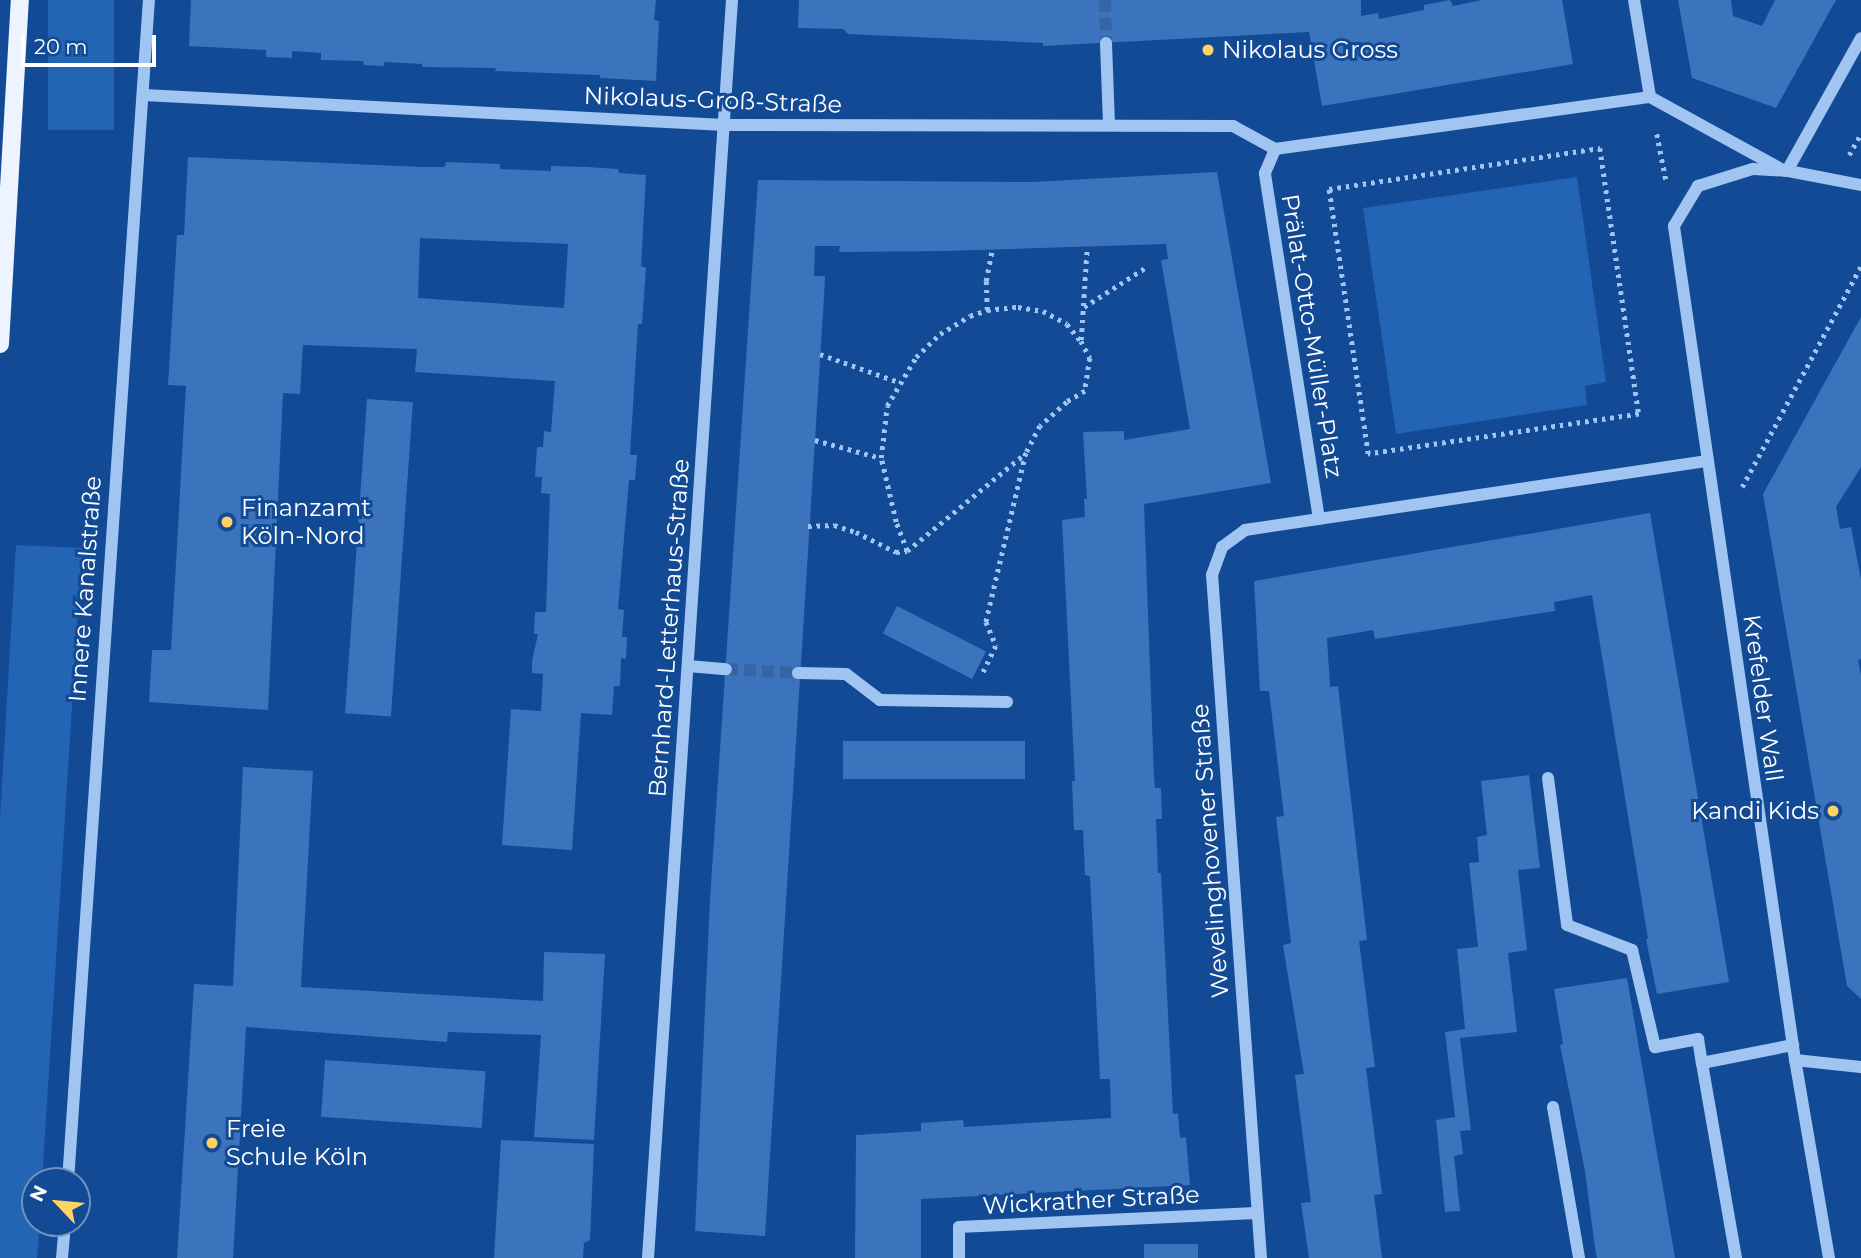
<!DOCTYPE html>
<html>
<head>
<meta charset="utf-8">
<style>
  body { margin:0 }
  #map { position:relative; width:1861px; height:1258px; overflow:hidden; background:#124a95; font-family:Montserrat,sans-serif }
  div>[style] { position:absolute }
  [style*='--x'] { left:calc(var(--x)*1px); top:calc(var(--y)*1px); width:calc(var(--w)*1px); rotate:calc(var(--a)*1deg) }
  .green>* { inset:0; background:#2464b4; transform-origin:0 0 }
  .building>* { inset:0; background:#3b74bd; transform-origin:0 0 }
  .minor-tunnel>* { height:12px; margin-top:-6px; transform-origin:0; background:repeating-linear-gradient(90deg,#3665a5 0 12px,transparent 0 18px) }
  .path>* { height:4.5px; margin-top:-2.25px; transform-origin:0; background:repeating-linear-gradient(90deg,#a1c5f3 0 3.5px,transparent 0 8.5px) }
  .minor>* { height:12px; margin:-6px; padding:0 6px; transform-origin:6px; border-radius:6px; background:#a1c5f3 }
  .major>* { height:18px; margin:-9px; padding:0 9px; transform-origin:9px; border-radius:9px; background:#edf4ff }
  .dots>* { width:19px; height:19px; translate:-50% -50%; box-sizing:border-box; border:4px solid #124a95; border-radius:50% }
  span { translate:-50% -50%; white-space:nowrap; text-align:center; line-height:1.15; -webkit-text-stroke:6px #124a95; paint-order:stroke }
  .poi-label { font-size:24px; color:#fff }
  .left { translate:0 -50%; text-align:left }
  .right { translate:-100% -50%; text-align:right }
  .street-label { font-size:24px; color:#fff }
  .north { position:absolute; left:21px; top:1167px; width:70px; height:70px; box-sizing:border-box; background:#124a95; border:2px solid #7192bf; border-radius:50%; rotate:296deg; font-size:19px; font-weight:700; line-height:28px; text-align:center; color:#fff }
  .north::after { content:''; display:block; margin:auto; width:24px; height:32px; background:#ffd363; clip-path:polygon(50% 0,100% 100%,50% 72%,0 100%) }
  .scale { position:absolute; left:21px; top:35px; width:135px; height:32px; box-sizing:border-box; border:4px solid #fff; border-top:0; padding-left:9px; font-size:21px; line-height:24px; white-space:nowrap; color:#fff; -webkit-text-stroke:5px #124a95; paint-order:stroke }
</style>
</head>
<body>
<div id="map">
  <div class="green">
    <div style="left:48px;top:0;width:66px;height:130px"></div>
    <div style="clip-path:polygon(1577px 177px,1606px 382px,1585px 386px,1587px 405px,1396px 434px,1363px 208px)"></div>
    <div style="clip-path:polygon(16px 545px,82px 548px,42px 1181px,35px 1181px,35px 1223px,40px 1223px,37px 1258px,0 1258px,0 820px)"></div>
  </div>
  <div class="building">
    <div style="clip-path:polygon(191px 0,656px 0,654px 20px,659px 21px,656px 81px,600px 78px,600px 75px,495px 71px,496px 68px,422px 67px,422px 64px,384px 62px,384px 66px,364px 65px,363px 61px,321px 60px,321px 53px,292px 51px,292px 58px,266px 57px,266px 50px,189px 46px)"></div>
    <div style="clip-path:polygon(799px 0,1361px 0,1361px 16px,1378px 13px,1379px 19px,1424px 10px,1424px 5px,1450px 0,1453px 6px,1482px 0,1562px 0,1573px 64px,1322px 106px,1309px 32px,1043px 46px,1043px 43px,848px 34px,843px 29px,798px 28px)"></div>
    <div style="clip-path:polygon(1678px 0,1731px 0,1733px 16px,1762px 26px,1775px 0,1836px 0,1776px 108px,1692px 78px)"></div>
    <div style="clip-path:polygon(evenodd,188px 157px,423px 167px,445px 167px,446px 162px,474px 163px,500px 164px,500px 169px,551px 171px,551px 166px,587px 167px,618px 169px,619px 173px,646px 175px,641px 266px,646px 268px,642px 324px,638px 324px,630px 455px,637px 455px,635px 480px,629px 480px,618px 609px,624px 610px,622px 637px,627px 637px,626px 659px,621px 658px,620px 686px,614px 686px,612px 715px,581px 713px,572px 850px,502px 845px,511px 709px,541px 711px,543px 674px,532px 673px,532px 661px,538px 634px,534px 634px,535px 612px,546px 612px,550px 494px,541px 493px,542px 477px,535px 477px,537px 447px,543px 447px,544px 431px,551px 432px,555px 381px,415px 372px,417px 349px,303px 345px,300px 394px,283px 393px,268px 710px,149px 702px,152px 650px,171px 650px,186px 386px,168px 385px,177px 235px,184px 235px,188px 157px,420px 238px,568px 244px,564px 308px,418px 298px,420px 238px)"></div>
    <div style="clip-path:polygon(1217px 172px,1271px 483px,1144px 504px,1154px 778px,1155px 788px,1161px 788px,1162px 819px,1156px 819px,1158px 873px,1161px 873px,1173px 1114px,1178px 1113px,1180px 1138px,1186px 1137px,1190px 1185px,921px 1199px,921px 1258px,855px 1258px,856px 1135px,921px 1131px,921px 1123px,963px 1120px,964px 1127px,1111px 1118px,1110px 1079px,1100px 1079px,1090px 876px,1085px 875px,1083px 830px,1074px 830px,1072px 781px,1075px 781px,1062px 520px,1085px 517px,1084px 499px,1087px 499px,1083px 432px,1124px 431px,1124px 440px,1190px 429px,1161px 260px,1168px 259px,1166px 244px,945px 251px,839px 252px,840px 246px,815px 246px,814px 276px,825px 276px,824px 297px,765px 1236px,695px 1231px,710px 899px,758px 180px,1032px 182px)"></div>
    <div style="clip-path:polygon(1861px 317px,1861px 467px,1836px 507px,1840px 529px,1851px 527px,1861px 579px,1861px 659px,1858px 660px,1861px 675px,1861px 999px,1847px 986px,1763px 494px)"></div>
    <div style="left:367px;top:399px;width:46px;height:315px;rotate:4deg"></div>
    <div style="clip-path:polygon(1650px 513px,1729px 982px,1657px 994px,1646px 939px,1648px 939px,1642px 902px,1592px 595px,1554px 602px,1555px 611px,1375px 639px,1373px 630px,1327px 638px,1330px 687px,1338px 686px,1367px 940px,1359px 941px,1375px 1067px,1366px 1068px,1382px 1194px,1374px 1195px,1382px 1258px,1309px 1258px,1301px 1203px,1311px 1202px,1295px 1075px,1304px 1074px,1283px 945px,1291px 943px,1276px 817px,1284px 816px,1269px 691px,1260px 691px,1254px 581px)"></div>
    <div style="left:897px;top:606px;width:100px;height:31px;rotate:27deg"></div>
    <div style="left:1025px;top:741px;width:38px;height:182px;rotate:90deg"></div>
    <div style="clip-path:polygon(243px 767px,313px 771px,301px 987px,543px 1001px,544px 952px,605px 954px,594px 1140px,534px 1137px,541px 1035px,448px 1032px,447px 1042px,246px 1027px,233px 1258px,177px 1258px,194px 984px,233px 986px)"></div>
    <div style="clip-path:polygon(1529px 775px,1540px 868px,1518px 870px,1527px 950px,1508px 953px,1517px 1032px,1460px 1038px,1471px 1130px,1460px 1131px,1463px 1154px,1454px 1156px,1460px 1211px,1445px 1212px,1436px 1120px,1455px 1117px,1445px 1032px,1465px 1029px,1457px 949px,1478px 947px,1469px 863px,1479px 862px,1477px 837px,1487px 835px,1481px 781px)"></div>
    <div style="clip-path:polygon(1627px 978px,1675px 1258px,1597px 1258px,1595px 1248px,1585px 1171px,1560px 1045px,1563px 1044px,1554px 989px)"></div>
    <div style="left:325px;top:1060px;width:161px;height:57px;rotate:4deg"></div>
    <div style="clip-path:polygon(501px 1140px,594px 1144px,590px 1240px,584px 1243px,583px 1258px,494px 1258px)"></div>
    <div style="left:1198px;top:1244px;width:14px;height:54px;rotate:90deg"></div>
  </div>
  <div class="minor-tunnel">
    <div style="--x:1105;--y:0;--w:43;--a:88.7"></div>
    <div style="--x:726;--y:669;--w:72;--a:3.2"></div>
  </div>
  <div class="path">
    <div style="--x:1657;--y:134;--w:47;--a:78.9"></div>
    <div style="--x:1600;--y:148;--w:269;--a:81.7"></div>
    <div style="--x:1639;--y:414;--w:274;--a:171.6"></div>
    <div style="--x:1368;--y:454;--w:268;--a:-98.4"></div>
    <div style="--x:1329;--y:189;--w:274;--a:-8.6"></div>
    <div style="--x:1849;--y:155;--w:25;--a:-61"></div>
    <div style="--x:1084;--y:307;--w:76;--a:-32.6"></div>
    <div style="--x:987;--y:310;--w:29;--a:-92"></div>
    <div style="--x:986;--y:281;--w:32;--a:-79"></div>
    <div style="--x:1081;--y:340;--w:93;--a:-86.3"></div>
    <div style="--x:820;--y:354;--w:84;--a:19.5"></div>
    <div style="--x:815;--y:440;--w:68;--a:15.3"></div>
    <div style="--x:1742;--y:487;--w:251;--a:-61.7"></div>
    <div style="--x:808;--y:526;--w:26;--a:-2"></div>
    <div style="--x:834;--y:525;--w:23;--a:18"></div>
    <div style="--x:856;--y:532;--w:45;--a:26.6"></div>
    <div style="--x:896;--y:552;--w:11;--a:-5"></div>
    <div style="--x:907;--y:551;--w:154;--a:-39.5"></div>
    <div style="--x:1026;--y:453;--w:174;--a:103.3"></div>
    <div style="--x:986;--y:622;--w:26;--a:67"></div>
    <div style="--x:996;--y:646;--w:30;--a:116"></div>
    <div style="--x:907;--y:551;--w:31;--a:-111"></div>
    <div style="--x:896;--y:522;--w:66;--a:-103.2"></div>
    <div style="--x:881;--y:458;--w:52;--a:-83.4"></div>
    <div style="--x:887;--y:406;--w:57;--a:-59.4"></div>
    <div style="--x:916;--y:357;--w:33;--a:-44"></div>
    <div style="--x:940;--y:334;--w:35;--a:-31"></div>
    <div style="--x:970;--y:316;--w:18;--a:-19"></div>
    <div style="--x:987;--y:310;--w:31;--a:-6"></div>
    <div style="--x:1018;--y:307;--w:25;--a:9"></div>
    <div style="--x:1043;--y:311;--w:27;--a:28"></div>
    <div style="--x:1067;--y:324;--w:22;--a:51"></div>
    <div style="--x:1081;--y:341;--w:19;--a:62"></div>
    <div style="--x:1090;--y:358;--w:33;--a:99"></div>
    <div style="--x:1085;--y:391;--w:21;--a:149"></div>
    <div style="--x:1067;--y:402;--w:36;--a:138"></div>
    <div style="--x:1040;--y:426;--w:30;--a:117"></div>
  </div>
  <div class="minor">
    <div style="--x:1634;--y:0;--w:98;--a:80.6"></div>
    <div style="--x:1106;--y:43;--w:82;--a:87.9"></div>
    <div style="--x:144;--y:95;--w:581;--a:2.96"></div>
    <div style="--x:724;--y:125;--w:509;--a:0.11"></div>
    <div style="--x:1233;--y:126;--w:48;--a:28.7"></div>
    <div style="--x:1650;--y:97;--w:152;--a:28.8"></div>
    <div style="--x:1783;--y:170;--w:79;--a:10.9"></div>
    <div style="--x:1319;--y:519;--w:350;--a:-98.9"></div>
    <div style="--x:1265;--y:173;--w:26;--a:-67"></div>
    <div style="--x:1275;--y:149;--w:379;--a:-7.9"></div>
    <div style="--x:688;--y:666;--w:38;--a:5"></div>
    <div style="--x:798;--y:673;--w:48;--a:1.2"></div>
    <div style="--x:846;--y:674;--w:43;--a:37.4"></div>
    <div style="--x:880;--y:700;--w:127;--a:0.9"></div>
    <div style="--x:1548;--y:778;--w:148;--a:82.6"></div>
    <div style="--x:1567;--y:925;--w:70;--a:21"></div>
    <div style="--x:1632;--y:950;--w:100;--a:76.7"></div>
    <div style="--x:1655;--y:1047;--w:44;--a:-10.5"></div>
    <div style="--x:1698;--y:1039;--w:24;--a:81"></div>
    <div style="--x:1795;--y:1060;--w:66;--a:6.1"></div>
    <div style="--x:1553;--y:1107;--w:153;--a:80.2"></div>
    <div style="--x:68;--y:1181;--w:1184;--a:-86.08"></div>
    <div style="--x:62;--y:1258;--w:35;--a:-85"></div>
    <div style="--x:648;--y:1258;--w:1261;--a:-86.18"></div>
    <div style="--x:959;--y:1258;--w:31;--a:-90"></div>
    <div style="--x:959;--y:1227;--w:297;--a:-2.7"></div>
    <div style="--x:1261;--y:1258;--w:685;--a:-94.1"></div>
    <div style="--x:1212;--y:575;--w:30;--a:-70"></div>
    <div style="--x:1222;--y:547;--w:29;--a:-36"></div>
    <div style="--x:1245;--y:530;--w:466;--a:-8.5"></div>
    <div style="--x:1736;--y:1258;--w:198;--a:-99.9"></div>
    <div style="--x:1702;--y:1063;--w:93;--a:-11.2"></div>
    <div style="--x:1829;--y:1258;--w:201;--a:-99.7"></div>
    <div style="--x:1795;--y:1060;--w:843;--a:-98.26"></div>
    <div style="--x:1674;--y:226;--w:47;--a:-59"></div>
    <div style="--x:1698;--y:186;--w:58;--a:-17.2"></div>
    <div style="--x:1753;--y:169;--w:34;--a:3"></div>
    <div style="--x:1787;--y:171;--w:152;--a:-60.9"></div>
  </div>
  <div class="major">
    <div style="--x:0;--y:344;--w:345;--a:-86.7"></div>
  </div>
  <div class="dots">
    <div style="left:1208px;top:50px;background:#ffd363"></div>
    <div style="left:227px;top:522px;background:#ffd363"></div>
    <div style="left:1833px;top:811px;background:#ffd363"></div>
    <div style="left:212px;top:1143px;background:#ffd363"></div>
  </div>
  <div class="poi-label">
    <span class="left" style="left:1222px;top:50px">Nikolaus Gross</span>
    <span class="left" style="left:241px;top:522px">Finanzamt<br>Köln-Nord</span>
    <span class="right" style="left:1819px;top:811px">Kandi Kids</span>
    <span class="left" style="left:226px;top:1143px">Freie<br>Schule Köln</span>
  </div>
  <div class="street-label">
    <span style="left:713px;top:100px;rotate:2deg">Nikolaus-Groß-Straße</span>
    <span style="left:1312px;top:336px;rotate:81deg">Prälat-Otto-Müller-Platz</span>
    <span style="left:85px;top:589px;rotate:-86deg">Innere Kanalstraße</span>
    <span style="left:669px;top:628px;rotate:-86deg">Bernhard-Letterhaus-Straße</span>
    <span style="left:1763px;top:698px;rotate:82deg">Krefelder Wall</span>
    <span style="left:1210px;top:851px;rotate:-94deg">Wevelinghovener Straße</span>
    <span style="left:1091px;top:1200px;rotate:-3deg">Wickrather Straße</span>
  </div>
  <div class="north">N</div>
  <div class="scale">20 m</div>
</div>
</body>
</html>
